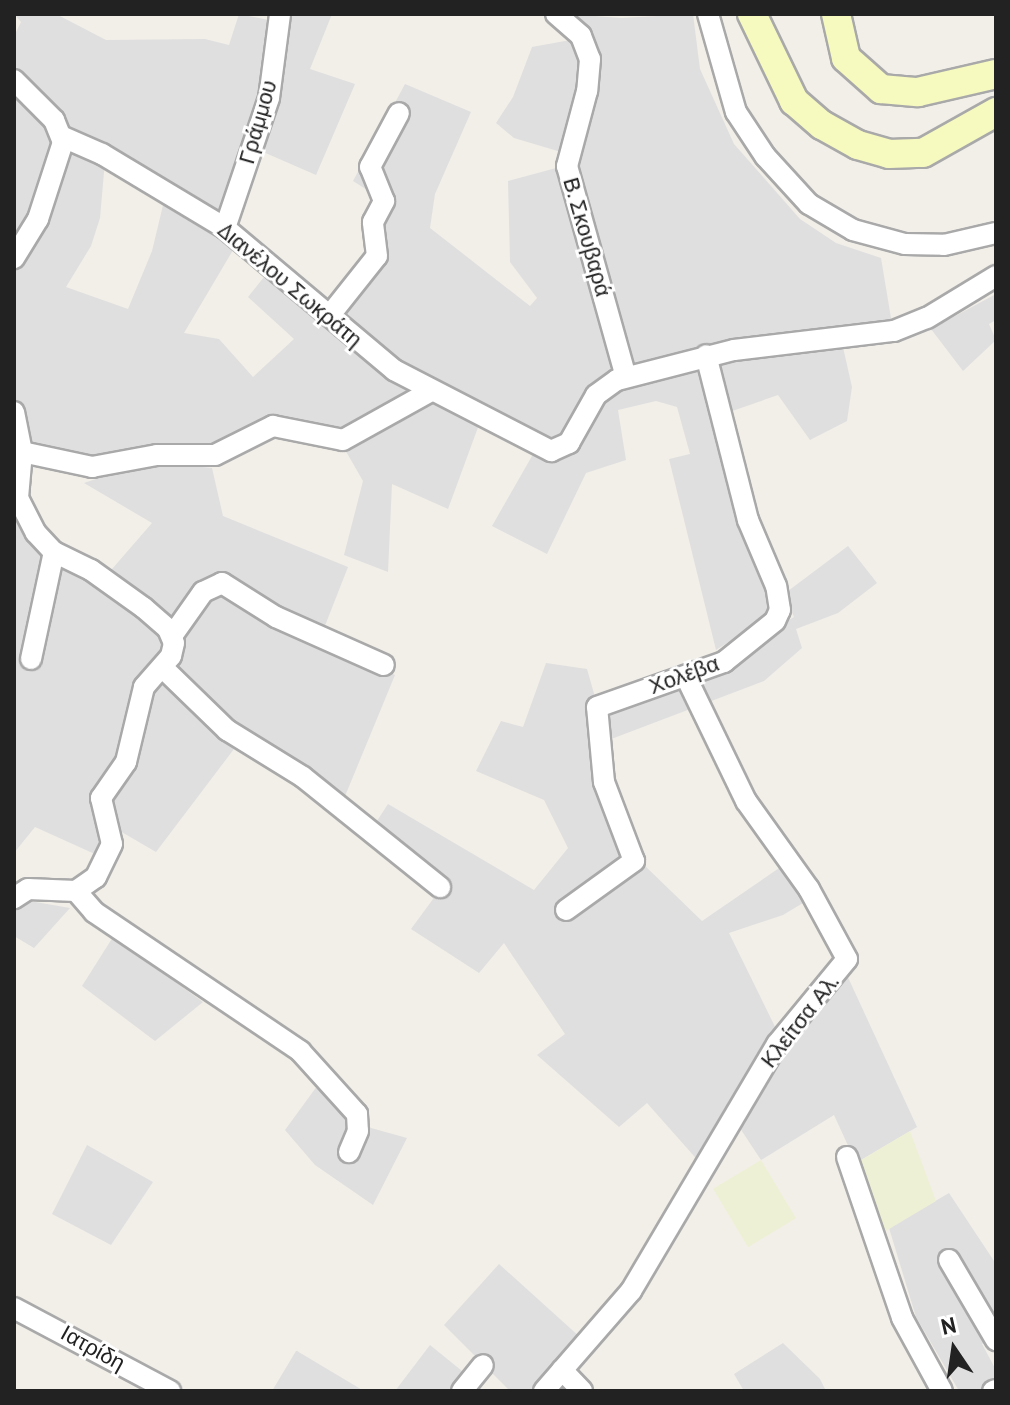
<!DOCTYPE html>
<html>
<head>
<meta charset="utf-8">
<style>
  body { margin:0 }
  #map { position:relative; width:1010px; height:1405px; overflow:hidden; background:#f2efe9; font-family:"PT Sans",sans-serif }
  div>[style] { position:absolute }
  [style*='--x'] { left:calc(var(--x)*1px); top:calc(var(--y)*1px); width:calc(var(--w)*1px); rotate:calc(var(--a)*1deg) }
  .residential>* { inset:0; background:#e0dfdf }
  .farmland>* { inset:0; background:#eef0d5; transform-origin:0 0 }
  .roads { filter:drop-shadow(2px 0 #a9a9a9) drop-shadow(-2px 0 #a9a9a9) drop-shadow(0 2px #a9a9a9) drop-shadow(0 -2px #a9a9a9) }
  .minor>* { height:20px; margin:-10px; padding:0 10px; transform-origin:10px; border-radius:10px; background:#fff }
  .secondary>* { height:28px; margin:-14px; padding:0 14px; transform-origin:14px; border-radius:14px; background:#f7fabf }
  span { translate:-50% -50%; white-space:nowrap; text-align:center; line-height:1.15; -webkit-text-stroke:6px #fff; paint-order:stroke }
  .street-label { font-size:22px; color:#222 }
  .frame { position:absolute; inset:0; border:16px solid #222; pointer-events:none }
  .north { position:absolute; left:914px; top:1309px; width:80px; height:80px; -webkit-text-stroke:6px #fff; paint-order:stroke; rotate:347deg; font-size:22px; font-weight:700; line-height:32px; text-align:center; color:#222 }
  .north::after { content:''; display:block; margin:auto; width:28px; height:36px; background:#222; clip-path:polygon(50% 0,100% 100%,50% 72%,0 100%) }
</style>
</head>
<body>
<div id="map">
  <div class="residential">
    <div style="clip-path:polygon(14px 14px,56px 14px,106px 40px,205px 39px,229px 45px,239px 14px,283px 23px,286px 14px,332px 14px,310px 69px,355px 84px,316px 175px,247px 145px,220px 219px,69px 127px,14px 74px,14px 36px,21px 22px)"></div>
    <div style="clip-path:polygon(569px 14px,621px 18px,693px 14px,700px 69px,734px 144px,800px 219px,836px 243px,881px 258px,892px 324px,840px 334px,852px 387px,847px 421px,810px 440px,778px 395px,715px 417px,770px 606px,766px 618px,716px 650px,669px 459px,690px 454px,677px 407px,656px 401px,618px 410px,626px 460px,586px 473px,547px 554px,492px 526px,540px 442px,422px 381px,336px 313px,375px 266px,376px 230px,391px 205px,353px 181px,405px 84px,471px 112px,435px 194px,430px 228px,530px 306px,537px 298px,510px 262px,508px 181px,571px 164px,571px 155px,514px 138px,496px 123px,513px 97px,532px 47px,587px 37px)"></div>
    <div style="clip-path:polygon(14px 87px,105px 161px,100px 218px,91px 246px,66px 287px,128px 309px,152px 251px,164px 201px,236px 245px,184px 333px,219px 339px,253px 377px,294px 339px,248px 297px,268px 272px,404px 387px,480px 422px,448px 509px,392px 484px,388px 572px,344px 555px,363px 481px,336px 434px,275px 418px,212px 450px,88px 461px,30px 448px,14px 394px)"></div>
    <div style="clip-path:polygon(996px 294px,996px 320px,989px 324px,996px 340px,963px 371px,931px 329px)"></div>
    <div style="clip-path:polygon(164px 463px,212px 468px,223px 516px,348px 567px,319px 641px,395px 675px,343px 801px,237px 745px,156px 852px,101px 820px,97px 855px,35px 827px,14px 853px,14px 510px,99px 584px,152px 523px,84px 483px,134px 466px)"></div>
    <div style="clip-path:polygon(848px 546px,877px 583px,838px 613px,796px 629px,802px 648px,764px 681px,606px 741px,599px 707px,678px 684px,794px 617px,784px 594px)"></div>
    <div style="clip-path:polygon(546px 663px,587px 669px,595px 697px,590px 724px,643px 864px,702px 921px,785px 864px,808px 900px,783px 915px,729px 933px,784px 1045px,846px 973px,917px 1127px,856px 1163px,834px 1115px,761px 1160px,728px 1110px,701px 1164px,647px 1103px,619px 1127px,537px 1055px,565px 1034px,504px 943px,479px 973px,411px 929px,447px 880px,375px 824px,388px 804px,534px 890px,568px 848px,544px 800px,476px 771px,501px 721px,523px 727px)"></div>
    <div style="clip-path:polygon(24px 900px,70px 908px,34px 948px,14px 936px,14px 908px)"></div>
    <div style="clip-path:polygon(113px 937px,203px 1002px,155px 1041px,82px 986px)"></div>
    <div style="clip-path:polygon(320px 1082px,371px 1128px,407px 1138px,373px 1205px,315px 1165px,285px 1130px)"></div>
    <div style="clip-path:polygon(87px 1145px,153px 1182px,111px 1245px,52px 1214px)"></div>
    <div style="clip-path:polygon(949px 1193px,996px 1264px,996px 1337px,982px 1344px,996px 1370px,996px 1384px,979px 1391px,959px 1391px,916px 1317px,889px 1228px)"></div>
    <div style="clip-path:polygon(499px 1264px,581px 1338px,532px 1391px,510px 1391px,444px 1325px)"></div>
    <div style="clip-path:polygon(783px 1343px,820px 1379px,826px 1391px,744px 1391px,734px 1374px)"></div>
    <div style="clip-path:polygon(430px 1345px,467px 1375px,454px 1391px,395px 1391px)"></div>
    <div style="clip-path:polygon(296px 1351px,297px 1351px,364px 1391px,272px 1391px)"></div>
  </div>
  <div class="farmland">
    <div style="clip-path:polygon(910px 1131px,936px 1201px,879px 1235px,856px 1163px)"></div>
    <div style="left:761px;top:1160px;width:68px;height:56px;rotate:59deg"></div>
  </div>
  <div class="roads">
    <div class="minor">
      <div style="--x:556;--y:14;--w:33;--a:41"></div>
      <div style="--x:581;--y:36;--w:25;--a:69"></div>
      <div style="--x:590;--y:59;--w:32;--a:95"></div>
      <div style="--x:587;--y:91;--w:78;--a:104.9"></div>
      <div style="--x:567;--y:166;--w:219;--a:74.4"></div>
      <div style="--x:708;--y:14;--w:102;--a:74.1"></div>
      <div style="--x:736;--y:112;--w:53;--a:56.6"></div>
      <div style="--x:765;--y:156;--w:65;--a:47.5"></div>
      <div style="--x:809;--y:204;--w:51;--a:30.6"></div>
      <div style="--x:853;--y:230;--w:54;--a:15.1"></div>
      <div style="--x:905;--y:244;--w:39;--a:1"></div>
      <div style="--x:944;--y:245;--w:53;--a:-13"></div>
      <div style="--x:14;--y:80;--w:57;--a:45"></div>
      <div style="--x:54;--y:120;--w:24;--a:68"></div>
      <div style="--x:63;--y:142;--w:81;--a:108"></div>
      <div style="--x:38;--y:219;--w:46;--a:121.6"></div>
      <div style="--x:63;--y:137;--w:43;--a:23.6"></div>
      <div style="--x:102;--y:154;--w:144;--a:31"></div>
      <div style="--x:225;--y:228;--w:221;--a:40"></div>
      <div style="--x:394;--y:370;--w:177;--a:27.3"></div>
      <div style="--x:551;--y:451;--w:20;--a:-24"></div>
      <div style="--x:569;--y:443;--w:55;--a:-60.6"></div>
      <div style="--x:596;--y:395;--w:26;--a:-36"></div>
      <div style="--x:617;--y:380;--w:121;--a:-14.4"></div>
      <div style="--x:734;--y:350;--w:161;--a:-6.8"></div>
      <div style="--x:894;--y:331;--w:35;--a:-22"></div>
      <div style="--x:927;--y:318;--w:81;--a:-31.3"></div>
      <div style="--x:225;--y:228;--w:137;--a:-71.3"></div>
      <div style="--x:269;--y:98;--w:85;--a:-82.5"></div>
      <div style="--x:330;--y:315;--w:75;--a:-51.5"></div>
      <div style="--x:377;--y:256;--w:34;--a:-97"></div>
      <div style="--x:373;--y:222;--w:24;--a:-62"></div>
      <div style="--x:384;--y:201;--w:37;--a:-112"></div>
      <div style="--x:370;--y:167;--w:61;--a:-61.8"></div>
      <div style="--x:14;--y:412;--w:41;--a:78.7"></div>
      <div style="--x:22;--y:452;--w:46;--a:95"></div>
      <div style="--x:18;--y:498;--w:39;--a:63"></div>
      <div style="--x:36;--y:533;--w:26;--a:47"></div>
      <div style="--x:54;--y:552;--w:41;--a:25.9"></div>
      <div style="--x:91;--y:570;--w:65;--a:35.6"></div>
      <div style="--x:144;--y:608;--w:32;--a:41"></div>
      <div style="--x:168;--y:629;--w:15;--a:67"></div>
      <div style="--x:174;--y:643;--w:13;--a:103"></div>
      <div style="--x:171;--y:656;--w:41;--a:131.1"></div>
      <div style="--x:144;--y:687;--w:77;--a:103.5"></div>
      <div style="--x:126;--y:762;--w:44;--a:124.8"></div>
      <div style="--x:101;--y:798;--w:47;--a:76.6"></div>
      <div style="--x:112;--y:844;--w:37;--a:116"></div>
      <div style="--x:96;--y:877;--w:24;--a:145"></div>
      <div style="--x:76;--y:891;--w:48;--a:-177.6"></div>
      <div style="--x:28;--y:889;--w:17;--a:147"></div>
      <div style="--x:22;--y:452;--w:72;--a:12.1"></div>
      <div style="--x:92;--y:467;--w:66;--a:-10.5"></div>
      <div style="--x:157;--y:455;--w:58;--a:0"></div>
      <div style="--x:215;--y:455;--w:65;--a:-26.6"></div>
      <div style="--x:273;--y:426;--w:71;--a:11.3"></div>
      <div style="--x:343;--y:440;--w:101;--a:-29.1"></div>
      <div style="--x:172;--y:636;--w:54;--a:-54.8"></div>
      <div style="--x:203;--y:592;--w:21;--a:-25"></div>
      <div style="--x:222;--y:583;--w:64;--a:32.2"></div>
      <div style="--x:276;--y:617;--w:118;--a:24"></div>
      <div style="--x:31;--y:659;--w:109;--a:-77.9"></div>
      <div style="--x:162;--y:667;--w:91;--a:44.1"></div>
      <div style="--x:227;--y:730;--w:89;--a:31.7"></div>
      <div style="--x:303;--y:777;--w:176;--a:38.8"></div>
      <div style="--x:76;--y:891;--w:28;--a:49"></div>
      <div style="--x:94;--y:912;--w:249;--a:34"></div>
      <div style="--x:300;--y:1051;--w:85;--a:47.9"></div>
      <div style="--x:357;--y:1114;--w:17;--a:87"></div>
      <div style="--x:358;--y:1131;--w:23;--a:113"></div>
      <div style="--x:566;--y:910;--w:84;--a:-35.8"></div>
      <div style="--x:634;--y:861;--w:85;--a:-110.8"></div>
      <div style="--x:604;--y:782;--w:75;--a:-95.3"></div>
      <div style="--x:597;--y:707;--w:135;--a:-19.5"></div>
      <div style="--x:724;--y:662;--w:65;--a:-38.8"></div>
      <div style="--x:775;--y:621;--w:12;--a:-66"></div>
      <div style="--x:780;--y:610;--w:24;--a:-99"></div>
      <div style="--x:776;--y:586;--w:72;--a:-113"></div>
      <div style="--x:748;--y:520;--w:170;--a:-104.3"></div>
      <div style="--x:847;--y:1157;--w:170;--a:71.1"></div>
      <div style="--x:902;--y:1318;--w:83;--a:61.3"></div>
      <div style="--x:949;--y:1260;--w:93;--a:59.6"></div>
      <div style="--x:14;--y:1308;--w:177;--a:28"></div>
      <div style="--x:562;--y:1370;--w:29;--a:46"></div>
      <div style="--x:462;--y:1391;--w:33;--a:-51"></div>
      <div style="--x:544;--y:1391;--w:133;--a:-49"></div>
      <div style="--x:631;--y:1291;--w:287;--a:-59.4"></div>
      <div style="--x:777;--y:1044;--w:110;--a:-50.5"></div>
      <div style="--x:847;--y:959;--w:80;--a:-118.5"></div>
      <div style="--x:809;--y:889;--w:108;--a:-125.6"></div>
      <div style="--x:746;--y:801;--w:138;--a:-115.8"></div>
      <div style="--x:993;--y:1391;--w:3;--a:-18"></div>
    </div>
    <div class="secondary">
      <div style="--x:752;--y:14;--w:97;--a:64.2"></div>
      <div style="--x:794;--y:101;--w:37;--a:41"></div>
      <div style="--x:822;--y:125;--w:41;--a:29.1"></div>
      <div style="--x:858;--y:145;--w:32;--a:16"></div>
      <div style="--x:889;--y:154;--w:34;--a:-2"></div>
      <div style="--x:923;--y:153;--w:84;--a:-29.3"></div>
      <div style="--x:836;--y:14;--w:45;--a:77.2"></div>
      <div style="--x:846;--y:58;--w:47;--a:41.5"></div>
      <div style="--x:881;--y:89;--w:37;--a:5"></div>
      <div style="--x:918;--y:92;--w:80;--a:-13"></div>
    </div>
  </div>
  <div class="street-label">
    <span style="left:258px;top:122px;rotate:-74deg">Γράμμου</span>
    <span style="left:587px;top:237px;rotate:74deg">Β. Σκουβαρά</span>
    <span style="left:290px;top:285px;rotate:40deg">Διανέλου Σωκράτη</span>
    <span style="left:684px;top:675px;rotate:-20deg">Χολέβα</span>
    <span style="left:800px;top:1021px;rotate:-52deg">Κλείτσα Αλ.</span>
    <span style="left:93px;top:1348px;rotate:29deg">Ιατρίδη</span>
  </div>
  <div class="frame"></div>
  <div class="north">N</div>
</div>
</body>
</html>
